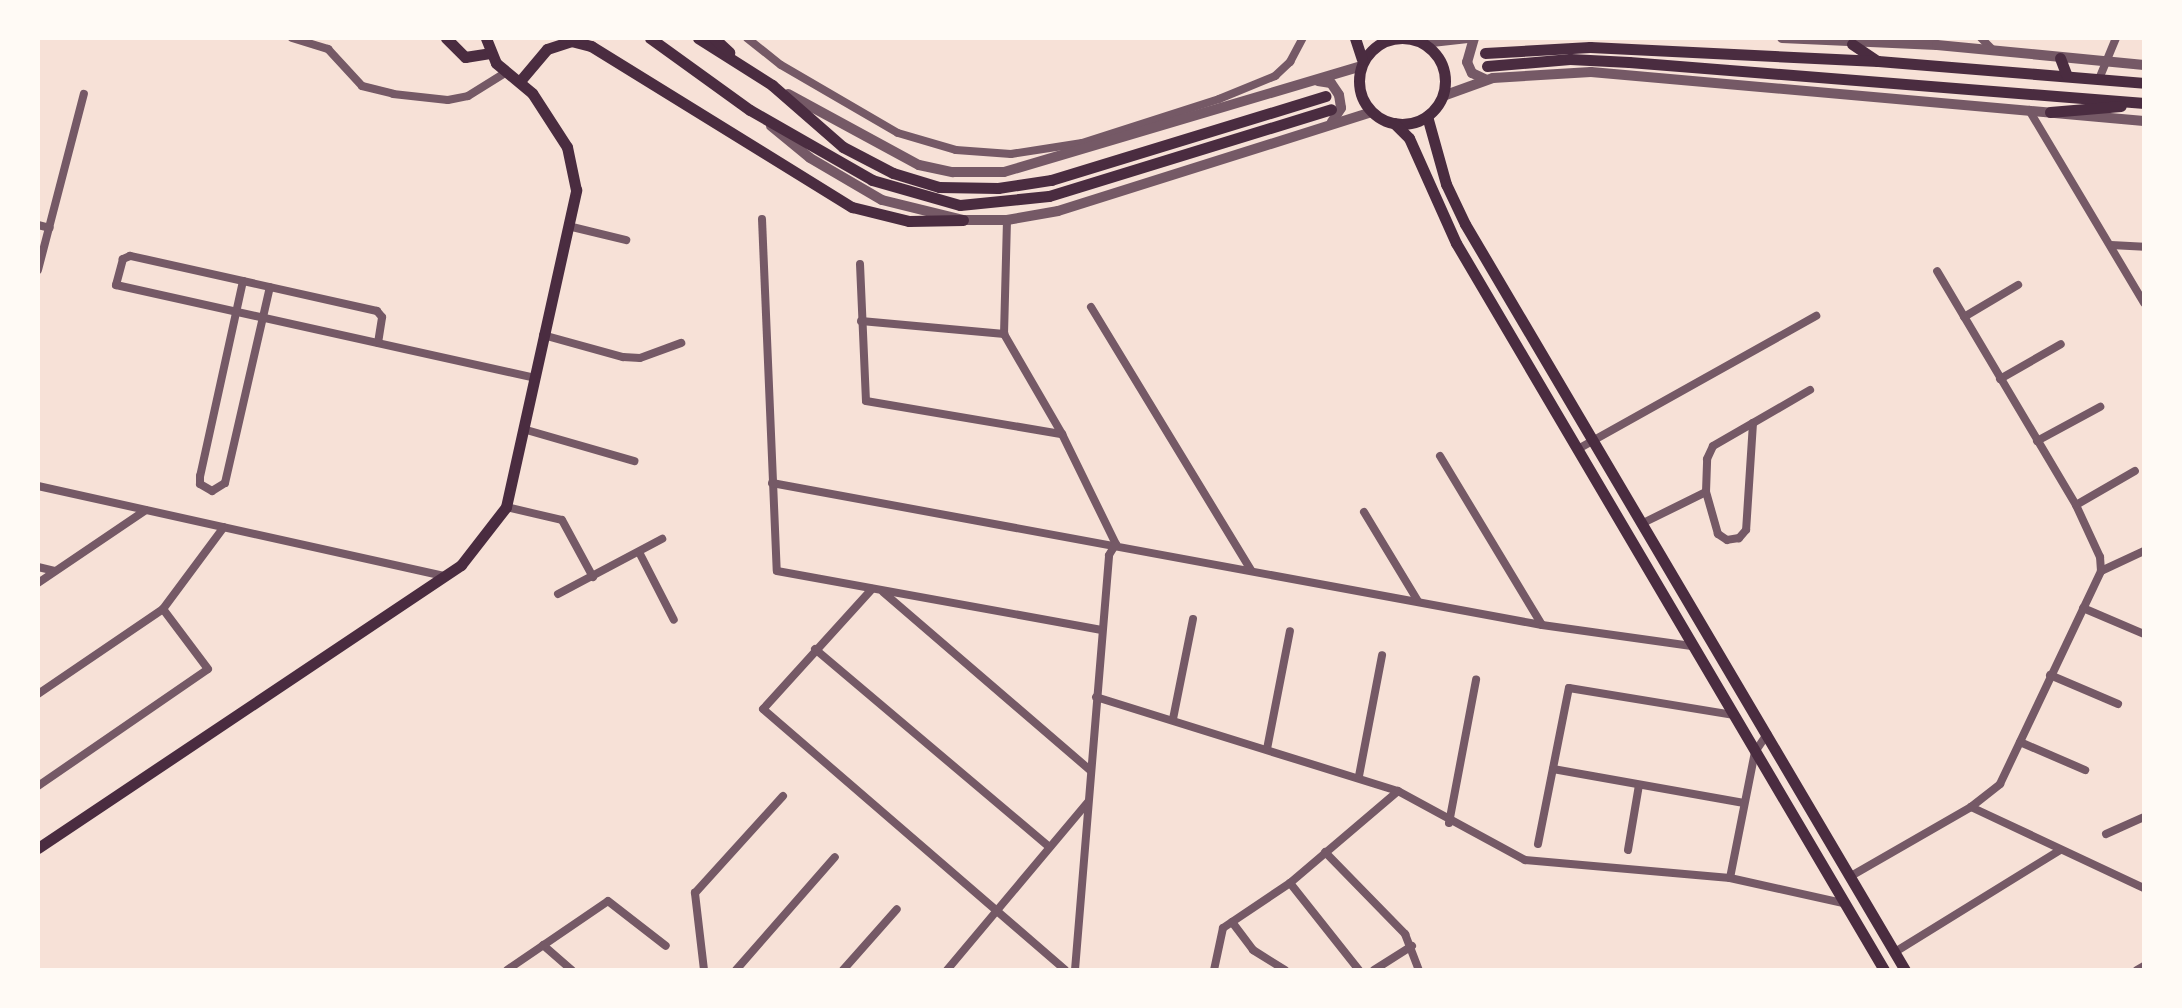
<!DOCTYPE html>
<html>
<head>
<meta charset="utf-8">
<style>
  body { margin:0 }
  #map { position:relative; width:2182px; height:1008px; overflow:hidden; background:#f7e1d7; font-family:"Public Sans",sans-serif }
  div>[style] { position:absolute }
  [style*='--x'] { left:calc(var(--x)*1px); top:calc(var(--y)*1px); width:calc(var(--w)*1px); rotate:calc(var(--a)*1deg) }
  .minor>* { height:8px; margin:-4px; padding:0 4px; transform-origin:4px; border-radius:4px; background:#755966 }
  .tertiary>* { height:10px; margin:-5px; padding:0 5px; transform-origin:5px; border-radius:5px; background:#755966 }
  .secondary>* { height:11px; margin:-5.5px; padding:0 5.5px; transform-origin:5.5px; border-radius:5.5px; background:#4a2c40 }
  .secondary>.ring { margin:-5.5px; padding:0; box-sizing:content-box; background:none; border:11px solid #4a2c40; border-radius:50% }
  span { translate:-50% -50%; white-space:nowrap; text-align:center; line-height:1.15; -webkit-text-stroke:6px #fffaf5; paint-order:stroke }
  .frame { position:absolute; inset:0; border:40px solid #fffaf5; pointer-events:none }
</style>
</head>
<body>
<div id="map">
  <div class="minor">
    <div style="--x:292;--y:38;--w:38;--a:17"></div>
    <div style="--x:328;--y:49;--w:50;--a:47.4"></div>
    <div style="--x:362;--y:86;--w:32;--a:14"></div>
    <div style="--x:393;--y:94;--w:55;--a:6.2"></div>
    <div style="--x:448;--y:100;--w:20;--a:-11"></div>
    <div style="--x:468;--y:96;--w:44;--a:-31.9"></div>
    <div style="--x:747;--y:38;--w:43;--a:38.5"></div>
    <div style="--x:781;--y:65;--w:135;--a:30.2"></div>
    <div style="--x:898;--y:133;--w:60;--a:16.3"></div>
    <div style="--x:956;--y:150;--w:55;--a:4.2"></div>
    <div style="--x:1011;--y:154;--w:72;--a:-8.8"></div>
    <div style="--x:1082;--y:143;--w:144;--a:-17.8"></div>
    <div style="--x:1219;--y:99;--w:61;--a:-22.3"></div>
    <div style="--x:1275;--y:76;--w:21;--a:-43"></div>
    <div style="--x:1290;--y:62;--w:27;--a:-62"></div>
    <div style="--x:1981;--y:38;--w:18;--a:45"></div>
    <div style="--x:2099;--y:79;--w:44;--a:-67.5"></div>
    <div style="--x:2029;--y:110;--w:225;--a:59.2"></div>
    <div style="--x:762;--y:219;--w:352;--a:87.6"></div>
    <div style="--x:777;--y:571;--w:330;--a:10.3"></div>
    <div style="--x:1007;--y:220;--w:114;--a:91.5"></div>
    <div style="--x:1004;--y:334;--w:116;--a:59.9"></div>
    <div style="--x:1062;--y:434;--w:123;--a:63.9"></div>
    <div style="--x:38;--y:225;--w:12;--a:14"></div>
    <div style="--x:568;--y:226;--w:60;--a:13.6"></div>
    <div style="--x:2111;--y:245;--w:33;--a:3"></div>
    <div style="--x:860;--y:264;--w:137;--a:87.5"></div>
    <div style="--x:866;--y:401;--w:199;--a:9.6"></div>
    <div style="--x:38;--y:270;--w:182;--a:-75.4"></div>
    <div style="--x:243;--y:281;--w:200;--a:102.4"></div>
    <div style="--x:200;--y:476;--w:8;--a:90"></div>
    <div style="--x:200;--y:484;--w:14;--a:30"></div>
    <div style="--x:212;--y:491;--w:15;--a:-32"></div>
    <div style="--x:225;--y:483;--w:201;--a:-77.1"></div>
    <div style="--x:1091;--y:307;--w:308;--a:58.7"></div>
    <div style="--x:1964;--y:317;--w:63;--a:-30.7"></div>
    <div style="--x:861;--y:321;--w:144;--a:5.2"></div>
    <div style="--x:543;--y:335;--w:83;--a:15.4"></div>
    <div style="--x:623;--y:357;--w:17;--a:3"></div>
    <div style="--x:640;--y:358;--w:44;--a:-20.1"></div>
    <div style="--x:378;--y:343;--w:26;--a:-81"></div>
    <div style="--x:382;--y:317;--w:8;--a:-130"></div>
    <div style="--x:377;--y:311;--w:253;--a:-167.4"></div>
    <div style="--x:130;--y:256;--w:8;--a:157"></div>
    <div style="--x:123;--y:259;--w:27;--a:105"></div>
    <div style="--x:116;--y:285;--w:428;--a:12.5"></div>
    <div style="--x:2000;--y:379;--w:70;--a:-29.8"></div>
    <div style="--x:1753;--y:423;--w:107;--a:93.7"></div>
    <div style="--x:1746;--y:530;--w:11;--a:131"></div>
    <div style="--x:1739;--y:538;--w:12;--a:171"></div>
    <div style="--x:1727;--y:540;--w:11;--a:-146"></div>
    <div style="--x:1718;--y:534;--w:44;--a:-105.9"></div>
    <div style="--x:1706;--y:492;--w:33;--a:-88"></div>
    <div style="--x:1707;--y:459;--w:14;--a:-65"></div>
    <div style="--x:1713;--y:446;--w:46;--a:-29.9"></div>
    <div style="--x:1753;--y:423;--w:66;--a:-30.1"></div>
    <div style="--x:523;--y:429;--w:116;--a:16.1"></div>
    <div style="--x:2037;--y:441;--w:72;--a:-28.4"></div>
    <div style="--x:1578;--y:449;--w:273;--a:-29.2"></div>
    <div style="--x:1440;--y:456;--w:197;--a:58.9"></div>
    <div style="--x:772;--y:483;--w:783;--a:10.45"></div>
    <div style="--x:1542;--y:625;--w:151;--a:8"></div>
    <div style="--x:38;--y:486;--w:417;--a:12.5"></div>
    <div style="--x:2076;--y:505;--w:68;--a:-30"></div>
    <div style="--x:506;--y:507;--w:57;--a:13.1"></div>
    <div style="--x:562;--y:520;--w:65;--a:61.5"></div>
    <div style="--x:1364;--y:512;--w:104;--a:58.8"></div>
    <div style="--x:1641;--y:524;--w:72;--a:-26.2"></div>
    <div style="--x:639;--y:552;--w:76;--a:62.8"></div>
    <div style="--x:38;--y:567;--w:17;--a:13"></div>
    <div style="--x:2101;--y:571;--w:47;--a:-24.9"></div>
    <div style="--x:38;--y:583;--w:130;--a:-34.1"></div>
    <div style="--x:872;--y:589;--w:162;--a:132.2"></div>
    <div style="--x:763;--y:709;--w:399;--a:40.8"></div>
    <div style="--x:883;--y:592;--w:274;--a:40.7"></div>
    <div style="--x:558;--y:594;--w:118;--a:-27.9"></div>
    <div style="--x:2083;--y:608;--w:66;--a:23.1"></div>
    <div style="--x:815;--y:649;--w:307;--a:40.2"></div>
    <div style="--x:2050;--y:675;--w:74;--a:23.1"></div>
    <div style="--x:38;--y:694;--w:151;--a:-34.2"></div>
    <div style="--x:163;--y:609;--w:102;--a:-53.4"></div>
    <div style="--x:1096;--y:697;--w:316;--a:17.3"></div>
    <div style="--x:1398;--y:791;--w:145;--a:28.5"></div>
    <div style="--x:1525;--y:860;--w:206;--a:5"></div>
    <div style="--x:1730;--y:878;--w:116;--a:12.5"></div>
    <div style="--x:1173;--y:719;--w:102;--a:-78.7"></div>
    <div style="--x:2020;--y:742;--w:71;--a:23.3"></div>
    <div style="--x:1267;--y:749;--w:120;--a:-79"></div>
    <div style="--x:1553;--y:769;--w:194;--a:10.1"></div>
    <div style="--x:1359;--y:776;--w:123;--a:-79.2"></div>
    <div style="--x:38;--y:786;--w:206;--a:-34.5"></div>
    <div style="--x:208;--y:669;--w:75;--a:-126.9"></div>
    <div style="--x:1971;--y:807;--w:191;--a:25.1"></div>
    <div style="--x:1449;--y:823;--w:146;--a:-79.3"></div>
    <div style="--x:2106;--y:834;--w:42;--a:-24.1"></div>
    <div style="--x:1538;--y:844;--w:159;--a:-78.8"></div>
    <div style="--x:1569;--y:688;--w:166;--a:9.3"></div>
    <div style="--x:1628;--y:850;--w:66;--a:-80.4"></div>
    <div style="--x:1325;--y:852;--w:115;--a:45.7"></div>
    <div style="--x:1405;--y:934;--w:39;--a:69"></div>
    <div style="--x:1851;--y:876;--w:138;--a:-29.9"></div>
    <div style="--x:1971;--y:807;--w:37;--a:-38"></div>
    <div style="--x:2000;--y:784;--w:236;--a:-64.6"></div>
    <div style="--x:2101;--y:571;--w:14;--a:-94"></div>
    <div style="--x:2100;--y:557;--w:57;--a:-114.8"></div>
    <div style="--x:2076;--y:505;--w:272;--a:-120.7"></div>
    <div style="--x:1730;--y:878;--w:128;--a:-78.8"></div>
    <div style="--x:1755;--y:752;--w:22;--a:-56"></div>
    <div style="--x:1290;--y:883;--w:111;--a:51.6"></div>
    <div style="--x:1232;--y:922;--w:35;--a:53"></div>
    <div style="--x:1253;--y:950;--w:38;--a:32"></div>
    <div style="--x:543;--y:945;--w:38;--a:41"></div>
    <div style="--x:1895;--y:952;--w:194;--a:-31.7"></div>
    <div style="--x:507;--y:970;--w:122;--a:-34.3"></div>
    <div style="--x:608;--y:901;--w:73;--a:37.8"></div>
    <div style="--x:704;--y:970;--w:78;--a:-96.7"></div>
    <div style="--x:695;--y:893;--w:131;--a:-47.8"></div>
    <div style="--x:736;--y:970;--w:150;--a:-48.8"></div>
    <div style="--x:843;--y:970;--w:81;--a:-48.5"></div>
    <div style="--x:947;--y:970;--w:219;--a:-50"></div>
    <div style="--x:1075;--y:970;--w:416;--a:-85.3"></div>
    <div style="--x:1109;--y:555;--w:13;--a:-58"></div>
    <div style="--x:1214;--y:970;--w:43;--a:-77.9"></div>
    <div style="--x:1223;--y:928;--w:81;--a:-33.9"></div>
    <div style="--x:1290;--y:883;--w:142;--a:-40.4"></div>
    <div style="--x:1374;--y:970;--w:45;--a:-32.3"></div>
    <div style="--x:2137;--y:970;--w:8;--a:-30"></div>
  </div>
  <div class="tertiary">
    <div style="--x:1474;--y:38;--w:25;--a:106"></div>
    <div style="--x:1467;--y:62;--w:12;--a:66"></div>
    <div style="--x:1472;--y:73;--w:14;--a:25"></div>
    <div style="--x:1782;--y:38;--w:155;--a:2.6"></div>
    <div style="--x:1937;--y:45;--w:208;--a:5.5"></div>
    <div style="--x:1423;--y:43;--w:45;--a:-6.3"></div>
    <div style="--x:1318;--y:81;--w:13;--a:9"></div>
    <div style="--x:1331;--y:83;--w:14;--a:56"></div>
    <div style="--x:1339;--y:95;--w:13;--a:81"></div>
    <div style="--x:1341;--y:108;--w:17;--a:123"></div>
    <div style="--x:788;--y:94;--w:149;--a:28.5"></div>
    <div style="--x:919;--y:165;--w:35;--a:12"></div>
    <div style="--x:953;--y:172;--w:51;--a:0"></div>
    <div style="--x:1004;--y:172;--w:370;--a:-16.5"></div>
    <div style="--x:1443;--y:96;--w:53;--a:-19.8"></div>
    <div style="--x:1493;--y:78;--w:98;--a:-3.5"></div>
    <div style="--x:1591;--y:72;--w:555;--a:5.06"></div>
    <div style="--x:771;--y:126;--w:50;--a:39.4"></div>
    <div style="--x:810;--y:158;--w:83;--a:30.3"></div>
    <div style="--x:882;--y:200;--w:83;--a:13.9"></div>
    <div style="--x:963;--y:220;--w:44;--a:0"></div>
    <div style="--x:1007;--y:220;--w:52;--a:-10"></div>
    <div style="--x:1058;--y:211;--w:329;--a:-17.5"></div>
  </div>
  <div class="secondary">
    <div class="ring" style="left:1359px;top:38px;width:75px;height:75px"></div>
    <div style="--x:446;--y:38;--w:27;--a:45"></div>
    <div style="--x:465;--y:57;--w:25;--a:-9"></div>
    <div style="--x:650;--y:38;--w:123;--a:35.8"></div>
    <div style="--x:750;--y:110;--w:141;--a:29.8"></div>
    <div style="--x:872;--y:180;--w:91;--a:15.9"></div>
    <div style="--x:960;--y:205;--w:89;--a:-5.8"></div>
    <div style="--x:1049;--y:196;--w:295;--a:-17.1"></div>
    <div style="--x:698;--y:38;--w:88;--a:32.4"></div>
    <div style="--x:772;--y:85;--w:94;--a:41.1"></div>
    <div style="--x:843;--y:147;--w:56;--a:27.5"></div>
    <div style="--x:893;--y:173;--w:48;--a:16.9"></div>
    <div style="--x:939;--y:187;--w:59;--a:1"></div>
    <div style="--x:998;--y:188;--w:54;--a:-8.6"></div>
    <div style="--x:1051;--y:180;--w:287;--a:-17"></div>
    <div style="--x:714;--y:38;--w:21;--a:43"></div>
    <div style="--x:1355;--y:38;--w:22;--a:72"></div>
    <div style="--x:1852;--y:44;--w:30;--a:34"></div>
    <div style="--x:1485;--y:53;--w:105;--a:-3.3"></div>
    <div style="--x:1590;--y:47;--w:288;--a:2.8"></div>
    <div style="--x:1878;--y:61;--w:267;--a:4.7"></div>
    <div style="--x:2060;--y:58;--w:19;--a:69"></div>
    <div style="--x:1487;--y:66;--w:83;--a:-4.8"></div>
    <div style="--x:1570;--y:59;--w:59;--a:2.9"></div>
    <div style="--x:1629;--y:62;--w:517;--a:4.55"></div>
    <div style="--x:520;--y:81;--w:42;--a:-49.8"></div>
    <div style="--x:547;--y:49;--w:25;--a:-18"></div>
    <div style="--x:571;--y:41;--w:21;--a:14"></div>
    <div style="--x:591;--y:46;--w:307;--a:31.7"></div>
    <div style="--x:852;--y:207;--w:59;--a:13.8"></div>
    <div style="--x:909;--y:221;--w:54;--a:-1.1"></div>
    <div style="--x:2050;--y:112;--w:71;--a:-4.8"></div>
    <div style="--x:1427;--y:116;--w:71;--a:74.4"></div>
    <div style="--x:1446;--y:184;--w:44;--a:64.6"></div>
    <div style="--x:1465;--y:224;--w:866;--a:59.47"></div>
    <div style="--x:1394;--y:123;--w:21;--a:45"></div>
    <div style="--x:1409;--y:138;--w:115;--a:65.9"></div>
    <div style="--x:1456;--y:243;--w:844;--a:59.51"></div>
    <div style="--x:38;--y:848;--w:509;--a:-33.78"></div>
    <div style="--x:461;--y:565;--w:73;--a:-52.2"></div>
    <div style="--x:506;--y:507;--w:325;--a:-77.5"></div>
    <div style="--x:576;--y:190;--w:44;--a:-101.8"></div>
    <div style="--x:567;--y:147;--w:64;--a:-122.9"></div>
    <div style="--x:532;--y:93;--w:47;--a:-140.2"></div>
    <div style="--x:496;--y:63;--w:27;--a:-112"></div>
  </div>
  <div class="frame"></div>
</div>
</body>
</html>
